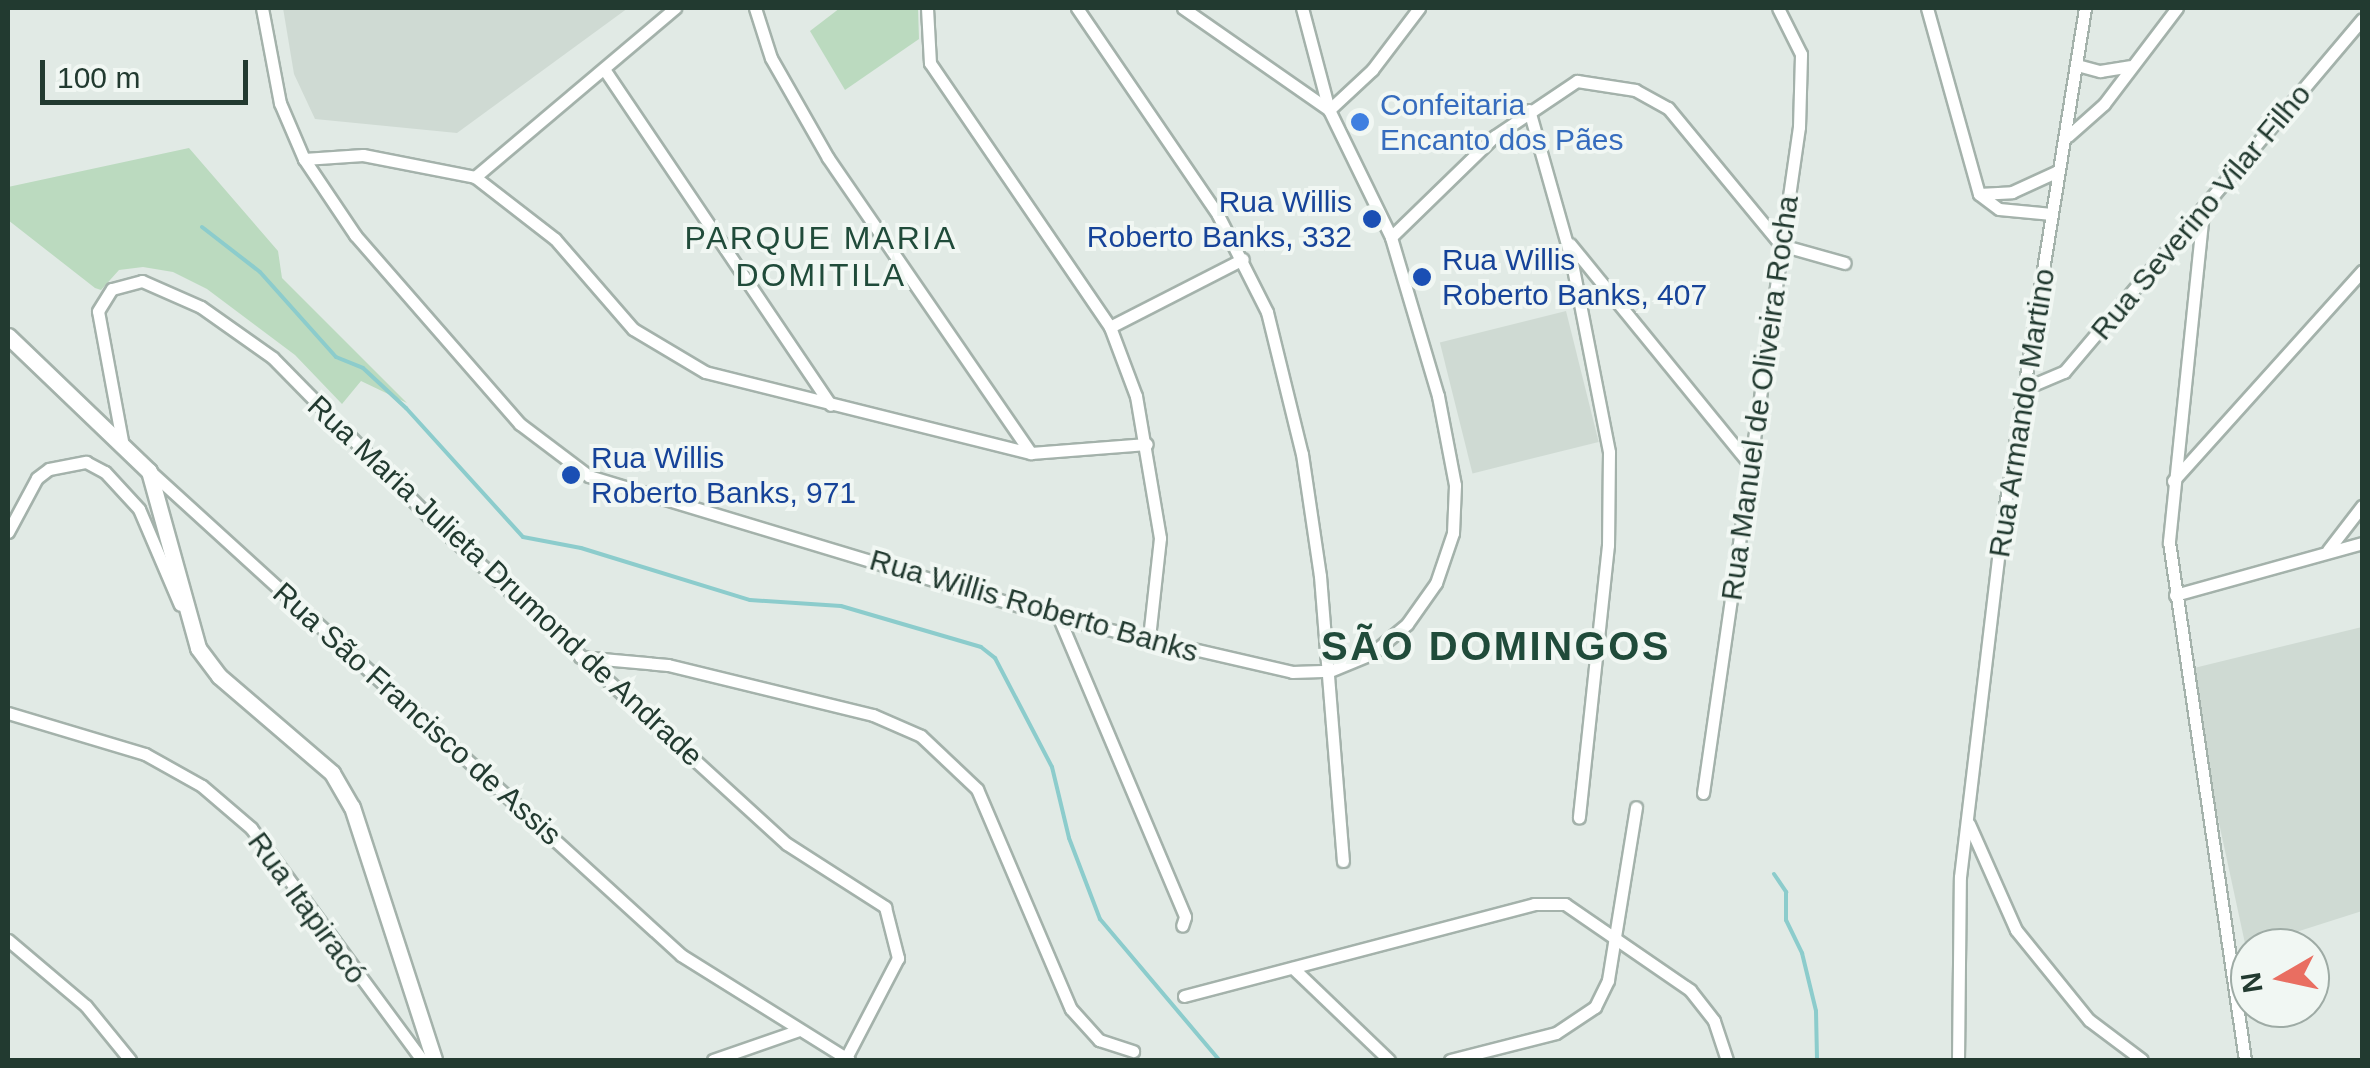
<!DOCTYPE html>
<html>
<head>
<meta charset="utf-8">
<style>
  body { margin:0 }
  #map { position:relative; width:2370px; height:1068px; overflow:hidden; background:#e1eae5; font-family:Arial,sans-serif }
  div>[style] { position:absolute }
  [style*='--x'] { left:calc(var(--x)*1px); top:calc(var(--y)*1px); width:calc(var(--w)*1px); rotate:calc(var(--a)*1deg) }
  .built>* { inset:0; background:#cfdad3; transform-origin:0 0 }
  .green>* { inset:0; background:#bbdabf }
  .stream>* { height:4px; margin:-2px; padding:0 2px; transform-origin:2px; border-radius:2px; background:#8ccccc }
  .roads { filter:drop-shadow(2px 0 #a4b2ab) drop-shadow(-2px 0 #a4b2ab) drop-shadow(0 2px #a4b2ab) drop-shadow(0 -2px #a4b2ab) }
  .minor>* { height:11px; margin:-5.5px; padding:0 5.5px; transform-origin:5.5px; border-radius:5.5px; background:#fff }
  .tertiary>* { height:15px; margin:-7.5px; padding:0 7.5px; transform-origin:7.5px; border-radius:7.5px; background:#fff }
  .dots>* { width:28px; height:28px; translate:-50% -50%; box-sizing:border-box; border:5px solid #f1f7f3; border-radius:50% }
  span { translate:-50% -50%; white-space:nowrap; text-align:center; line-height:1.15; -webkit-text-stroke:8px #f1f7f3; paint-order:stroke }
  .shop-label { font-size:30px; color:#366cbe }
  .left { translate:0 -50%; text-align:left }
  .transit-label { font-size:30px; color:#164399 }
  .right { translate:-100% -50%; text-align:right }
  .street-label { font-size:30px; color:#223a30 }
  .neighbourhood-label { font-size:32px; color:#204b3a; letter-spacing:2.5px }
  .district-label { font-size:40px; color:#204b3a; font-weight:700; letter-spacing:2.5px }
  .frame { position:absolute; inset:0; border:10px solid #223a30; pointer-events:none }
  .north { position:absolute; left:2230px; top:928px; width:100px; height:100px; box-sizing:border-box; background:#f1f7f3; border:2px solid #9eaba5; border-radius:50%; rotate:261deg; font-size:28px; font-weight:700; line-height:40px; text-align:center; color:#223a30 }
  .north::after { content:''; display:block; margin:auto; width:35px; height:45px; background:#e96e61; clip-path:polygon(50% 0,100% 100%,50% 72%,0 100%) }
  .scale { position:absolute; left:40px; top:60px; width:208px; height:45px; box-sizing:border-box; border:5px solid #223a30; border-top:0; padding-left:12px; font-size:30px; line-height:35px; white-space:nowrap; color:#223a30; -webkit-text-stroke:8px #f1f7f3; paint-order:stroke }
</style>
</head>
<body>
<div id="map">
  <div class="built">
    <div style="clip-path:polygon(283px 8px,628px 8px,457px 133px,315px 119px,294px 74px)"></div>
    <div style="left:1566px;top:311px;width:135px;height:130px;rotate:76deg"></div>
    <div style="clip-path:polygon(2362px 627px,2362px 911px,2246px 948px,2186px 670px)"></div>
  </div>
  <div class="green">
    <div style="clip-path:polygon(840px 8px,918px 8px,919px 39px,845px 90px,810px 31px)"></div>
    <div style="clip-path:polygon(189px 148px,278px 251px,282px 278px,407px 403px,361px 381px,342px 404px,295px 355px,207px 289px,173px 272px,143px 267px,119px 270px,101px 290px,95px 288px,8px 220px,8px 187px)"></div>
  </div>
  <div class="stream">
    <div style="--x:202;--y:227;--w:73;--a:37.8"></div>
    <div style="--x:260;--y:272;--w:114;--a:48.2"></div>
    <div style="--x:336;--y:357;--w:29;--a:22"></div>
    <div style="--x:363;--y:368;--w:59;--a:42.9"></div>
    <div style="--x:406;--y:408;--w:174;--a:47.8"></div>
    <div style="--x:523;--y:537;--w:59;--a:10.7"></div>
    <div style="--x:581;--y:548;--w:177;--a:17.1"></div>
    <div style="--x:750;--y:600;--w:91;--a:3.8"></div>
    <div style="--x:841;--y:606;--w:146;--a:16.3"></div>
    <div style="--x:981;--y:647;--w:18;--a:38"></div>
    <div style="--x:995;--y:658;--w:123;--a:62.4"></div>
    <div style="--x:1052;--y:767;--w:73;--a:76.5"></div>
    <div style="--x:1069;--y:838;--w:87;--a:69.1"></div>
    <div style="--x:1100;--y:919;--w:185;--a:49.8"></div>
    <div style="--x:1774;--y:874;--w:22;--a:56"></div>
    <div style="--x:1786;--y:892;--w:28;--a:90"></div>
    <div style="--x:1786;--y:920;--w:37;--a:64"></div>
    <div style="--x:1802;--y:953;--w:60;--a:76.4"></div>
    <div style="--x:1816;--y:1011;--w:49;--a:88.8"></div>
  </div>
  <div class="roads">
    <div class="minor">
      <div style="--x:262;--y:8;--w:97;--a:79.3"></div>
      <div style="--x:280;--y:103;--w:61;--a:66.8"></div>
      <div style="--x:304;--y:159;--w:92;--a:56.1"></div>
      <div style="--x:355;--y:235;--w:251;--a:48.9"></div>
      <div style="--x:520;--y:424;--w:86;--a:37"></div>
      <div style="--x:589;--y:476;--w:491;--a:16.8"></div>
      <div style="--x:1059;--y:618;--w:239;--a:13"></div>
      <div style="--x:1292;--y:672;--w:38;--a:-2"></div>
      <div style="--x:1330;--y:671;--w:44;--a:-22.5"></div>
      <div style="--x:1371;--y:654;--w:47;--a:-39.8"></div>
      <div style="--x:1407;--y:624;--w:50;--a:-54.7"></div>
      <div style="--x:1436;--y:583;--w:53;--a:-71.2"></div>
      <div style="--x:1453;--y:533;--w:48;--a:-87.6"></div>
      <div style="--x:1455;--y:485;--w:91;--a:-100.8"></div>
      <div style="--x:1438;--y:396;--w:166;--a:-106.5"></div>
      <div style="--x:1391;--y:237;--w:141;--a:-116"></div>
      <div style="--x:1329;--y:110;--w:106;--a:-104.8"></div>
      <div style="--x:755;--y:8;--w:52;--a:72.3"></div>
      <div style="--x:771;--y:58;--w:115;--a:60.3"></div>
      <div style="--x:828;--y:158;--w:358;--a:55.5"></div>
      <div style="--x:927;--y:8;--w:55;--a:86.9"></div>
      <div style="--x:930;--y:63;--w:320;--a:55.7"></div>
      <div style="--x:1110;--y:327;--w:74;--a:69.4"></div>
      <div style="--x:1136;--y:396;--w:144;--a:80.4"></div>
      <div style="--x:1160;--y:538;--w:101;--a:96.3"></div>
      <div style="--x:1077;--y:8;--w:250;--a:55.7"></div>
      <div style="--x:1218;--y:215;--w:109;--a:63.2"></div>
      <div style="--x:1267;--y:312;--w:146;--a:76.2"></div>
      <div style="--x:1302;--y:454;--w:123;--a:81.6"></div>
      <div style="--x:1320;--y:576;--w:286;--a:85.4"></div>
      <div style="--x:1183;--y:8;--w:178;--a:34.9"></div>
      <div style="--x:1927;--y:8;--w:193;--a:74.4"></div>
      <div style="--x:1979;--y:194;--w:25;--a:37"></div>
      <div style="--x:1999;--y:209;--w:53;--a:5.4"></div>
      <div style="--x:2077;--y:65;--w:24;--a:15"></div>
      <div style="--x:2100;--y:71;--w:30;--a:-9"></div>
      <div style="--x:604;--y:69;--w:405;--a:56"></div>
      <div style="--x:1329;--y:110;--w:59;--a:-42.9"></div>
      <div style="--x:1372;--y:70;--w:78;--a:-52.8"></div>
      <div style="--x:1529;--y:110;--w:154;--a:74.2"></div>
      <div style="--x:1571;--y:258;--w:198;--a:78.9"></div>
      <div style="--x:1609;--y:452;--w:93;--a:90.6"></div>
      <div style="--x:1608;--y:545;--w:274;--a:96.1"></div>
      <div style="--x:2068;--y:136;--w:48;--a:-41.6"></div>
      <div style="--x:2104;--y:104;--w:121;--a:-52.8"></div>
      <div style="--x:304;--y:159;--w:59;--a:-3.9"></div>
      <div style="--x:363;--y:155;--w:114;--a:11.1"></div>
      <div style="--x:475;--y:177;--w:101;--a:37.8"></div>
      <div style="--x:555;--y:239;--w:119;--a:49.1"></div>
      <div style="--x:633;--y:329;--w:84;--a:30.8"></div>
      <div style="--x:705;--y:372;--w:336;--a:14"></div>
      <div style="--x:1031;--y:453;--w:116;--a:-4.4"></div>
      <div style="--x:475;--y:177;--w:262;--a:-40.2"></div>
      <div style="--x:1979;--y:194;--w:33;--a:-3"></div>
      <div style="--x:2012;--y:192;--w:51;--a:-24.5"></div>
      <div style="--x:2203;--y:212;--w:332;--a:95.9"></div>
      <div style="--x:2169;--y:542;--w:524;--a:81.65"></div>
      <div style="--x:1391;--y:237;--w:145;--a:-44.2"></div>
      <div style="--x:1495;--y:136;--w:99;--a:-33.9"></div>
      <div style="--x:1577;--y:81;--w:59;--a:8.8"></div>
      <div style="--x:1635;--y:90;--w:38;--a:29"></div>
      <div style="--x:1668;--y:108;--w:178;--a:50.5"></div>
      <div style="--x:1781;--y:245;--w:66;--a:15.7"></div>
      <div style="--x:1570;--y:244;--w:285;--a:50.8"></div>
      <div style="--x:1110;--y:327;--w:149;--a:-27.1"></div>
      <div style="--x:2028;--y:387;--w:39;--a:-23"></div>
      <div style="--x:2064;--y:372;--w:462;--a:-49.8"></div>
      <div style="--x:123;--y:446;--w:137;--a:-100.5"></div>
      <div style="--x:98;--y:311;--w:26;--a:-58"></div>
      <div style="--x:112;--y:289;--w:31;--a:-15"></div>
      <div style="--x:142;--y:281;--w:64;--a:23.8"></div>
      <div style="--x:201;--y:307;--w:88;--a:35.3"></div>
      <div style="--x:273;--y:358;--w:228;--a:45.5"></div>
      <div style="--x:433;--y:521;--w:479;--a:42.4"></div>
      <div style="--x:787;--y:844;--w:117;--a:32.7"></div>
      <div style="--x:885;--y:907;--w:53;--a:75.7"></div>
      <div style="--x:898;--y:958;--w:113;--a:117.5"></div>
      <div style="--x:151;--y:472;--w:717;--a:42.34"></div>
      <div style="--x:681;--y:955;--w:198;--a:32"></div>
      <div style="--x:2173;--y:481;--w:283;--a:-48"></div>
      <div style="--x:8;--y:532;--w:61;--a:-61.8"></div>
      <div style="--x:37;--y:478;--w:15;--a:-37"></div>
      <div style="--x:49;--y:469;--w:38;--a:-11"></div>
      <div style="--x:86;--y:462;--w:21;--a:28"></div>
      <div style="--x:105;--y:472;--w:50;--a:47.4"></div>
      <div style="--x:139;--y:509;--w:104;--a:66.9"></div>
      <div style="--x:2328;--y:550;--w:56;--a:-52.3"></div>
      <div style="--x:2175;--y:595;--w:194;--a:-15.5"></div>
      <div style="--x:1059;--y:618;--w:324;--a:67.1"></div>
      <div style="--x:1185;--y:917;--w:9;--a:108"></div>
      <div style="--x:580;--y:657;--w:88;--a:5.2"></div>
      <div style="--x:668;--y:665;--w:211;--a:13.7"></div>
      <div style="--x:873;--y:715;--w:52;--a:23.6"></div>
      <div style="--x:921;--y:736;--w:77;--a:43.4"></div>
      <div style="--x:977;--y:789;--w:239;--a:66.9"></div>
      <div style="--x:1071;--y:1009;--w:42;--a:47.9"></div>
      <div style="--x:1099;--y:1040;--w:36;--a:18"></div>
      <div style="--x:8;--y:713;--w:143;--a:16.7"></div>
      <div style="--x:145;--y:754;--w:65;--a:29.3"></div>
      <div style="--x:202;--y:786;--w:65;--a:40.6"></div>
      <div style="--x:251;--y:828;--w:288;--a:53.6"></div>
      <div style="--x:1703;--y:793;--w:673;--a:-81.8"></div>
      <div style="--x:1799;--y:127;--w:73;--a:-88.4"></div>
      <div style="--x:1801;--y:54;--w:51;--a:-116.6"></div>
      <div style="--x:1969;--y:824;--w:116;--a:66.1"></div>
      <div style="--x:2016;--y:930;--w:116;--a:51"></div>
      <div style="--x:2089;--y:1020;--w:66;--a:37"></div>
      <div style="--x:8;--y:940;--w:102;--a:40.2"></div>
      <div style="--x:86;--y:1006;--w:70;--a:50.8"></div>
      <div style="--x:1293;--y:968;--w:133;--a:43.8"></div>
      <div style="--x:1184;--y:996;--w:362;--a:-14.7"></div>
      <div style="--x:1534;--y:904;--w:31;--a:0"></div>
      <div style="--x:1565;--y:904;--w:152;--a:34.5"></div>
      <div style="--x:1690;--y:990;--w:39;--a:52"></div>
      <div style="--x:1714;--y:1021;--w:41;--a:71.6"></div>
      <div style="--x:713;--y:1060;--w:91;--a:-19.2"></div>
      <div style="--x:1450;--y:1060;--w:109;--a:-14.3"></div>
      <div style="--x:1556;--y:1033;--w:47;--a:-33.7"></div>
      <div style="--x:1595;--y:1007;--w:30;--a:-64"></div>
      <div style="--x:1608;--y:980;--w:175;--a:-80.8"></div>
      <div style="--x:1958;--y:1060;--w:183;--a:-89.4"></div>
      <div style="--x:1960;--y:877;--w:361;--a:-83.2"></div>
      <div style="--x:2003;--y:519;--w:518;--a:-80.88"></div>
    </div>
    <div class="tertiary">
      <div style="--x:8;--y:336;--w:195;--a:43.8"></div>
      <div style="--x:149;--y:471;--w:184;--a:74.5"></div>
      <div style="--x:198;--y:648;--w:35;--a:53"></div>
      <div style="--x:219;--y:676;--w:149;--a:40.6"></div>
      <div style="--x:332;--y:773;--w:39;--a:60"></div>
      <div style="--x:352;--y:807;--w:266;--a:72"></div>
    </div>
  </div>
  <div class="dots">
    <div style="left:1360px;top:122px;background:#3f7fe0"></div>
    <div style="left:1372px;top:219px;background:#1a4fb4"></div>
    <div style="left:1422px;top:277px;background:#1a4fb4"></div>
    <div style="left:571px;top:475px;background:#1a4fb4"></div>
  </div>
  <div class="shop-label">
    <span class="left" style="left:1380px;top:122px">Confeitaria<br>Encanto dos Pães</span>
  </div>
  <div class="transit-label">
    <span class="right" style="left:1352px;top:219px">Rua Willis<br>Roberto Banks, 332</span>
    <span class="left" style="left:1442px;top:277px">Rua Willis<br>Roberto Banks, 407</span>
    <span class="left" style="left:591px;top:475px">Rua Willis<br>Roberto Banks, 971</span>
  </div>
  <div class="street-label">
    <span style="left:2201px;top:212px;rotate:-50deg">Rua Severino Vilar Filho</span>
    <span style="left:1760px;top:398px;rotate:-82deg">Rua Manuel de Oliveira Rocha</span>
    <span style="left:2022px;top:413px;rotate:-81deg">Rua Armando Martino</span>
    <span style="left:505px;top:581px;rotate:43deg">Rua Maria Julieta Drumond de Andrade</span>
    <span style="left:1034px;top:606px;rotate:16deg">Rua Willis Roberto Banks</span>
    <span style="left:417px;top:714px;rotate:42deg">Rua São Francisco de Assis</span>
    <span style="left:307px;top:908px;rotate:54deg">Rua Itapiracó</span>
  </div>
  <div class="neighbourhood-label">
    <span style="left:821px;top:257px">PARQUE MARIA<br>DOMITILA</span>
  </div>
  <div class="district-label">
    <span style="left:1496px;top:646px">SÃO DOMINGOS</span>
  </div>
  <div class="frame"></div>
  <div class="north">N</div>
  <div class="scale">100 m</div>
</div>
</body>
</html>
